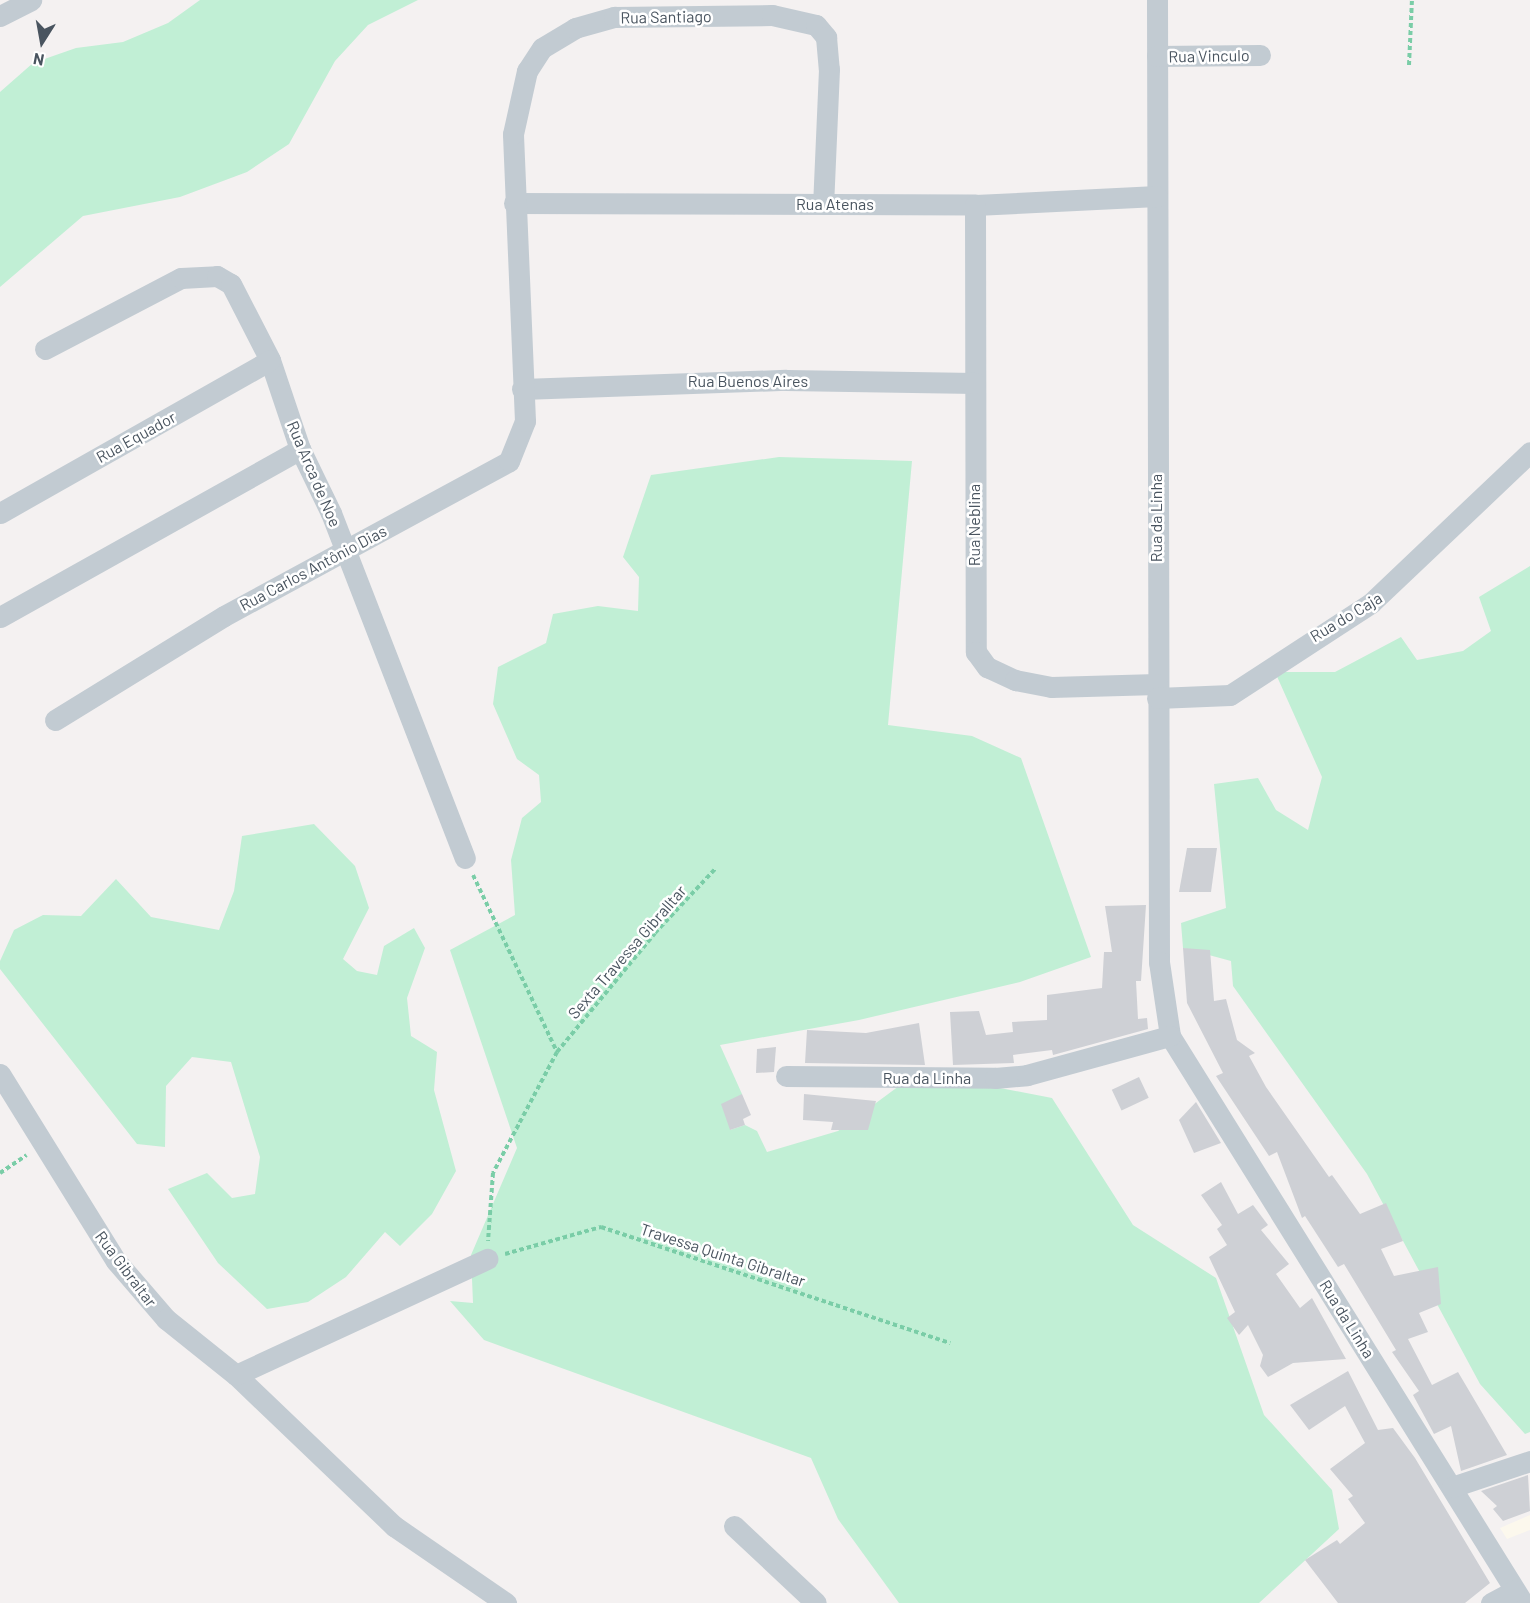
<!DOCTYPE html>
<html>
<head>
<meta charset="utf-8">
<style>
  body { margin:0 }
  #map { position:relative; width:1530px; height:1603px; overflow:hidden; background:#f4f1f1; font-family:Barlow,sans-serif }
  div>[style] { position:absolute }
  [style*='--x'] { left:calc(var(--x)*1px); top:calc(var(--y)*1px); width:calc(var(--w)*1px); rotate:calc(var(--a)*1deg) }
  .commercial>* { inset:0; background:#fcf8ed }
  .green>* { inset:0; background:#c1efd5 }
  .building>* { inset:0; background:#ced0d5; transform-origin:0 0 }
  .path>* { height:4px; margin-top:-2px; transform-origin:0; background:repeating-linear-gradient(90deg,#7acda7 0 4.5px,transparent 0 7.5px) }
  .minor>* { height:21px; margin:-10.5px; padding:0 10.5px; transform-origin:10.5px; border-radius:10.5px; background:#c2cbd2 }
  span { translate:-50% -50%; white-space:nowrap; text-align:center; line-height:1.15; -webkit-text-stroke:5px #fff; paint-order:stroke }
  .street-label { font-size:16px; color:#49545f }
  .north { position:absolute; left:12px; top:12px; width:60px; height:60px; -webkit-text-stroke:4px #fff; paint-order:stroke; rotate:191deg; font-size:16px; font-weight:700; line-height:24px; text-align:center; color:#49545f }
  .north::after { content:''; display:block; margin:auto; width:21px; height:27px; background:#49545f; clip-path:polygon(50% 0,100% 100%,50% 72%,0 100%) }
</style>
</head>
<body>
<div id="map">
  <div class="commercial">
    <div style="clip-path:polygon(1530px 1515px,1530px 1530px,1507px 1539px,1500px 1528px)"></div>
  </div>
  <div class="green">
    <div style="clip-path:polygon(200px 0,418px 0,368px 25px,335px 61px,289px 144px,247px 172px,180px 197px,83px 216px,0 287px,0 92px,33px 63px,76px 48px,123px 42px,168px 23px)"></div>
    <div style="clip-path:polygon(779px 457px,912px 461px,888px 725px,972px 736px,1021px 758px,1091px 957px,1020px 982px,859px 1020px,720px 1045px,742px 1094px,730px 1130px,745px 1125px,757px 1131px,767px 1152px,838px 1131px,918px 1072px,1052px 1098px,1133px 1225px,1216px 1278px,1264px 1415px,1332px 1490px,1339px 1529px,1259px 1603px,899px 1603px,838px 1519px,811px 1458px,484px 1340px,450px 1301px,473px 1303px,471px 1255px,517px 1148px,450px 950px,515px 915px,511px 860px,522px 818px,541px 802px,539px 775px,517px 759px,493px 704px,498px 667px,546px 643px,553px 614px,598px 606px,638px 611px,639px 577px,623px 557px,651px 475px)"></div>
    <div style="clip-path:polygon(1530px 566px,1530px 1432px,1525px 1434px,1480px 1384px,1367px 1174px,1233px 986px,1231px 961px,1183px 948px,1181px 923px,1226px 908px,1214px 784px,1258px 778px,1276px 810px,1308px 830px,1322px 777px,1275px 672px,1335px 672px,1401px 637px,1417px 660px,1463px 651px,1491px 631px,1479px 597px)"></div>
    <div style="clip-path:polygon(314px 824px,355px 866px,369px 908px,343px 959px,357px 971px,377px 975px,384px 946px,414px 928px,425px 948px,407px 998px,411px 1036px,437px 1052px,434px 1090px,456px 1171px,432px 1214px,400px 1246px,385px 1232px,346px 1277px,308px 1302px,267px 1309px,218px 1263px,168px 1189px,207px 1173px,232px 1198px,255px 1194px,260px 1157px,231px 1062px,192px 1057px,166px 1086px,165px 1147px,137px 1144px,0 969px,0 961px,14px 930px,43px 915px,81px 916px,116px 879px,151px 917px,219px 930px,234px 891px,242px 836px)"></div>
  </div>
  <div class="building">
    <div style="clip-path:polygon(1187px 848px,1217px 848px,1211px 892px,1179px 892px)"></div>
    <div style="clip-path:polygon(1146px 905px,1141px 981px,1136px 981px,1138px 1019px,1147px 1018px,1148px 1029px,1053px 1055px,1052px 1050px,1013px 1055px,1014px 1063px,953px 1065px,950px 1012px,979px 1011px,986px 1035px,1013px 1032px,1012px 1022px,1047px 1020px,1047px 995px,1102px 988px,1104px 952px,1112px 952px,1105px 906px)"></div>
    <div style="clip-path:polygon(1183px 948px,1210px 950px,1214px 1001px,1226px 999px,1237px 1040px,1255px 1053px,1249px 1056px,1266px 1087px,1329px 1177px,1332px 1175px,1360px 1214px,1386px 1203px,1403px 1241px,1381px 1249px,1394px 1276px,1438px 1267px,1441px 1304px,1419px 1313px,1428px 1332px,1408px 1339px,1432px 1385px,1458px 1372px,1507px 1455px,1461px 1471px,1451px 1426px,1434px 1434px,1413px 1395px,1419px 1391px,1392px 1352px,1396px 1350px,1344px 1264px,1338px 1267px,1305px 1216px,1302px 1218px,1277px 1152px,1269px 1156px,1216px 1076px,1223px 1073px,1187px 1003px)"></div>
    <div style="clip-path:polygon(919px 1023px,925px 1065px,805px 1063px,807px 1030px,866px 1033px)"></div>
    <div style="clip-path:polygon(776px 1047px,774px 1072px,756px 1073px,757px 1049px)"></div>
    <div style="left:1139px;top:1077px;width:23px;height:30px;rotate:65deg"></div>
    <div style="clip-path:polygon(742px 1094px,751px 1115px,743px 1119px,745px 1125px,730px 1130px,721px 1104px)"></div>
    <div style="clip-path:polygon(804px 1094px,876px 1101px,868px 1130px,831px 1130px,833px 1122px,803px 1120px)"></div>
    <div style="clip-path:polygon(1196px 1102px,1221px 1143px,1194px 1153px,1179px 1120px)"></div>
    <div style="clip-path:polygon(1221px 1182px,1238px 1214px,1253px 1205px,1268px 1225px,1261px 1230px,1289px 1264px,1276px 1274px,1300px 1308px,1312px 1298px,1346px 1359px,1293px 1363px,1268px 1377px,1260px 1366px,1263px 1355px,1248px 1325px,1239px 1335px,1227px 1318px,1235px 1312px,1209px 1257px,1227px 1245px,1217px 1229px,1222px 1225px,1201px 1195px)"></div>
    <div style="clip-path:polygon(1348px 1371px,1378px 1430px,1393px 1428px,1415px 1458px,1490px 1583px,1465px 1603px,1338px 1603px,1305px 1560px,1337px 1540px,1340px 1544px,1365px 1523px,1348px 1499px,1353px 1496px,1330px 1469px,1365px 1443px,1345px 1406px,1309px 1430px,1290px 1405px)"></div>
    <div style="clip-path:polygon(1528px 1475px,1530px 1511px,1503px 1521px,1493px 1509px,1497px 1506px,1481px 1491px)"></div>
  </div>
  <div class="path">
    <div style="--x:1409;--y:65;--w:65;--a:-87.4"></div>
    <div style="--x:473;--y:875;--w:196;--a:64.6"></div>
    <div style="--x:557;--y:1052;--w:137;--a:117.9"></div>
    <div style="--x:493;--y:1173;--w:68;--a:94.2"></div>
    <div style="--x:557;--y:1052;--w:154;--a:-50.5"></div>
    <div style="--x:655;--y:933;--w:89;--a:-46.8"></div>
    <div style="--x:0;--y:1173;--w:32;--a:-34"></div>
    <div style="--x:505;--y:1254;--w:100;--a:-15.7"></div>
    <div style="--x:601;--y:1227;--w:368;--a:18.4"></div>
  </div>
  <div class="minor">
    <div style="--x:1157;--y:0;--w:962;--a:89.88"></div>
    <div style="--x:1159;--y:962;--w:75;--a:81.5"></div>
    <div style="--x:1170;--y:1036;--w:668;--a:58.09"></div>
    <div style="--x:0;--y:16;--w:35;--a:-27"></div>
    <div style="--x:1157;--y:56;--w:103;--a:-0.6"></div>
    <div style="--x:514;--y:203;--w:461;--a:0.2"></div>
    <div style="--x:975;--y:205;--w:182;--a:-2.8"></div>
    <div style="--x:975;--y:205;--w:447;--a:89.9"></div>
    <div style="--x:976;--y:652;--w:19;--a:54"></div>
    <div style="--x:987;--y:667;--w:31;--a:25"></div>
    <div style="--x:1015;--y:680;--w:37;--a:11"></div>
    <div style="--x:1051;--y:687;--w:106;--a:-1.6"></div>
    <div style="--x:45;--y:349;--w:153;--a:-27.6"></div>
    <div style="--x:181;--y:278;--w:36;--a:-3"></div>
    <div style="--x:217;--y:276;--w:16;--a:30"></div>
    <div style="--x:231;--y:284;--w:85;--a:62.8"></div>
    <div style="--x:270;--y:360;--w:94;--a:71.4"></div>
    <div style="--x:300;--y:449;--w:71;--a:64.2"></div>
    <div style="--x:331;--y:513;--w:370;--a:68.8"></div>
    <div style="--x:522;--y:389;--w:264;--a:-2"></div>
    <div style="--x:786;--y:380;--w:189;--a:0.9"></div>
    <div style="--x:0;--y:513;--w:310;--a:-29.5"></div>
    <div style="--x:0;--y:617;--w:344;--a:-29.2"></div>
    <div style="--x:1157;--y:698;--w:73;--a:-2.4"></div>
    <div style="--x:1230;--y:695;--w:168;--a:-33.1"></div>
    <div style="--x:1371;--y:603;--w:219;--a:-43.5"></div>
    <div style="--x:55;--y:720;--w:198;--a:-31.6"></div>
    <div style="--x:224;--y:616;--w:324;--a:-28.5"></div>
    <div style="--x:509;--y:461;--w:43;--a:-68.2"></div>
    <div style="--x:525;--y:421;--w:287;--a:-92.4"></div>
    <div style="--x:513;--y:134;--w:65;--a:-77.5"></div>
    <div style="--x:527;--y:71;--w:27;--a:-57"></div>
    <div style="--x:542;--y:48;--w:39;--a:-31"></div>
    <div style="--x:575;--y:28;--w:41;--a:-15.8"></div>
    <div style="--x:614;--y:17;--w:158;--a:-0.7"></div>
    <div style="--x:772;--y:15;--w:45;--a:12.8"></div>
    <div style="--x:816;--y:25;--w:16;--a:50"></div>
    <div style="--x:826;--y:37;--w:32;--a:85"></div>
    <div style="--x:829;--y:69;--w:135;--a:92.5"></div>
    <div style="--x:0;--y:1074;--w:220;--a:58.2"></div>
    <div style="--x:116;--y:1261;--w:77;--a:49.2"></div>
    <div style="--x:166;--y:1319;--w:90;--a:38.7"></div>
    <div style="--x:236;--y:1375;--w:219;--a:43.7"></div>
    <div style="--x:394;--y:1526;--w:136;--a:34.5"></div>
    <div style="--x:786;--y:1076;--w:209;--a:0.5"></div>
    <div style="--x:995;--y:1078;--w:32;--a:-5"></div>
    <div style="--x:1027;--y:1075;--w:148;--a:-15.3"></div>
    <div style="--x:236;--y:1375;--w:277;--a:-24.8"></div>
    <div style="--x:1452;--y:1487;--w:82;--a:-18.4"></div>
    <div style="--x:734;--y:1526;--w:112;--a:43.2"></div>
    <div style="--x:1491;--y:1603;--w:26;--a:-28"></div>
  </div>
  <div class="street-label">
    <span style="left:666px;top:17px;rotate:-1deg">Rua Santiago</span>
    <span style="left:1209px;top:56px;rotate:-1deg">Rua Vinculo</span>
    <span style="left:835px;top:204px">Rua Atenas</span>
    <span style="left:748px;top:381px">Rua Buenos Aires</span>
    <span style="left:136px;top:437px;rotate:-29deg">Rua Equador</span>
    <span style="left:314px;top:474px;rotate:67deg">Rua Arca de Noe</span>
    <span style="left:1156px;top:518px;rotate:-90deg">Rua da Linha</span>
    <span style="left:974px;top:525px;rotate:-90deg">Rua Neblina</span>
    <span style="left:313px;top:568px;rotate:-28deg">Rua Carlos Antônio Dias</span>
    <span style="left:1346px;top:617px;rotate:-31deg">Rua do Caja</span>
    <span style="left:627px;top:952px;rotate:-49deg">Sexta Travessa Gibralltar</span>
    <span style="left:927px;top:1078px">Rua da Linha</span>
    <span style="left:723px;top:1255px;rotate:18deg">Travessa Quinta Gibraltar</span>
    <span style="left:126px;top:1269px;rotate:53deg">Rua Gibraltar</span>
    <span style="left:1347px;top:1319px;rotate:58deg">Rua da Linha</span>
  </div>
  <div class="north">N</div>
</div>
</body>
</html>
